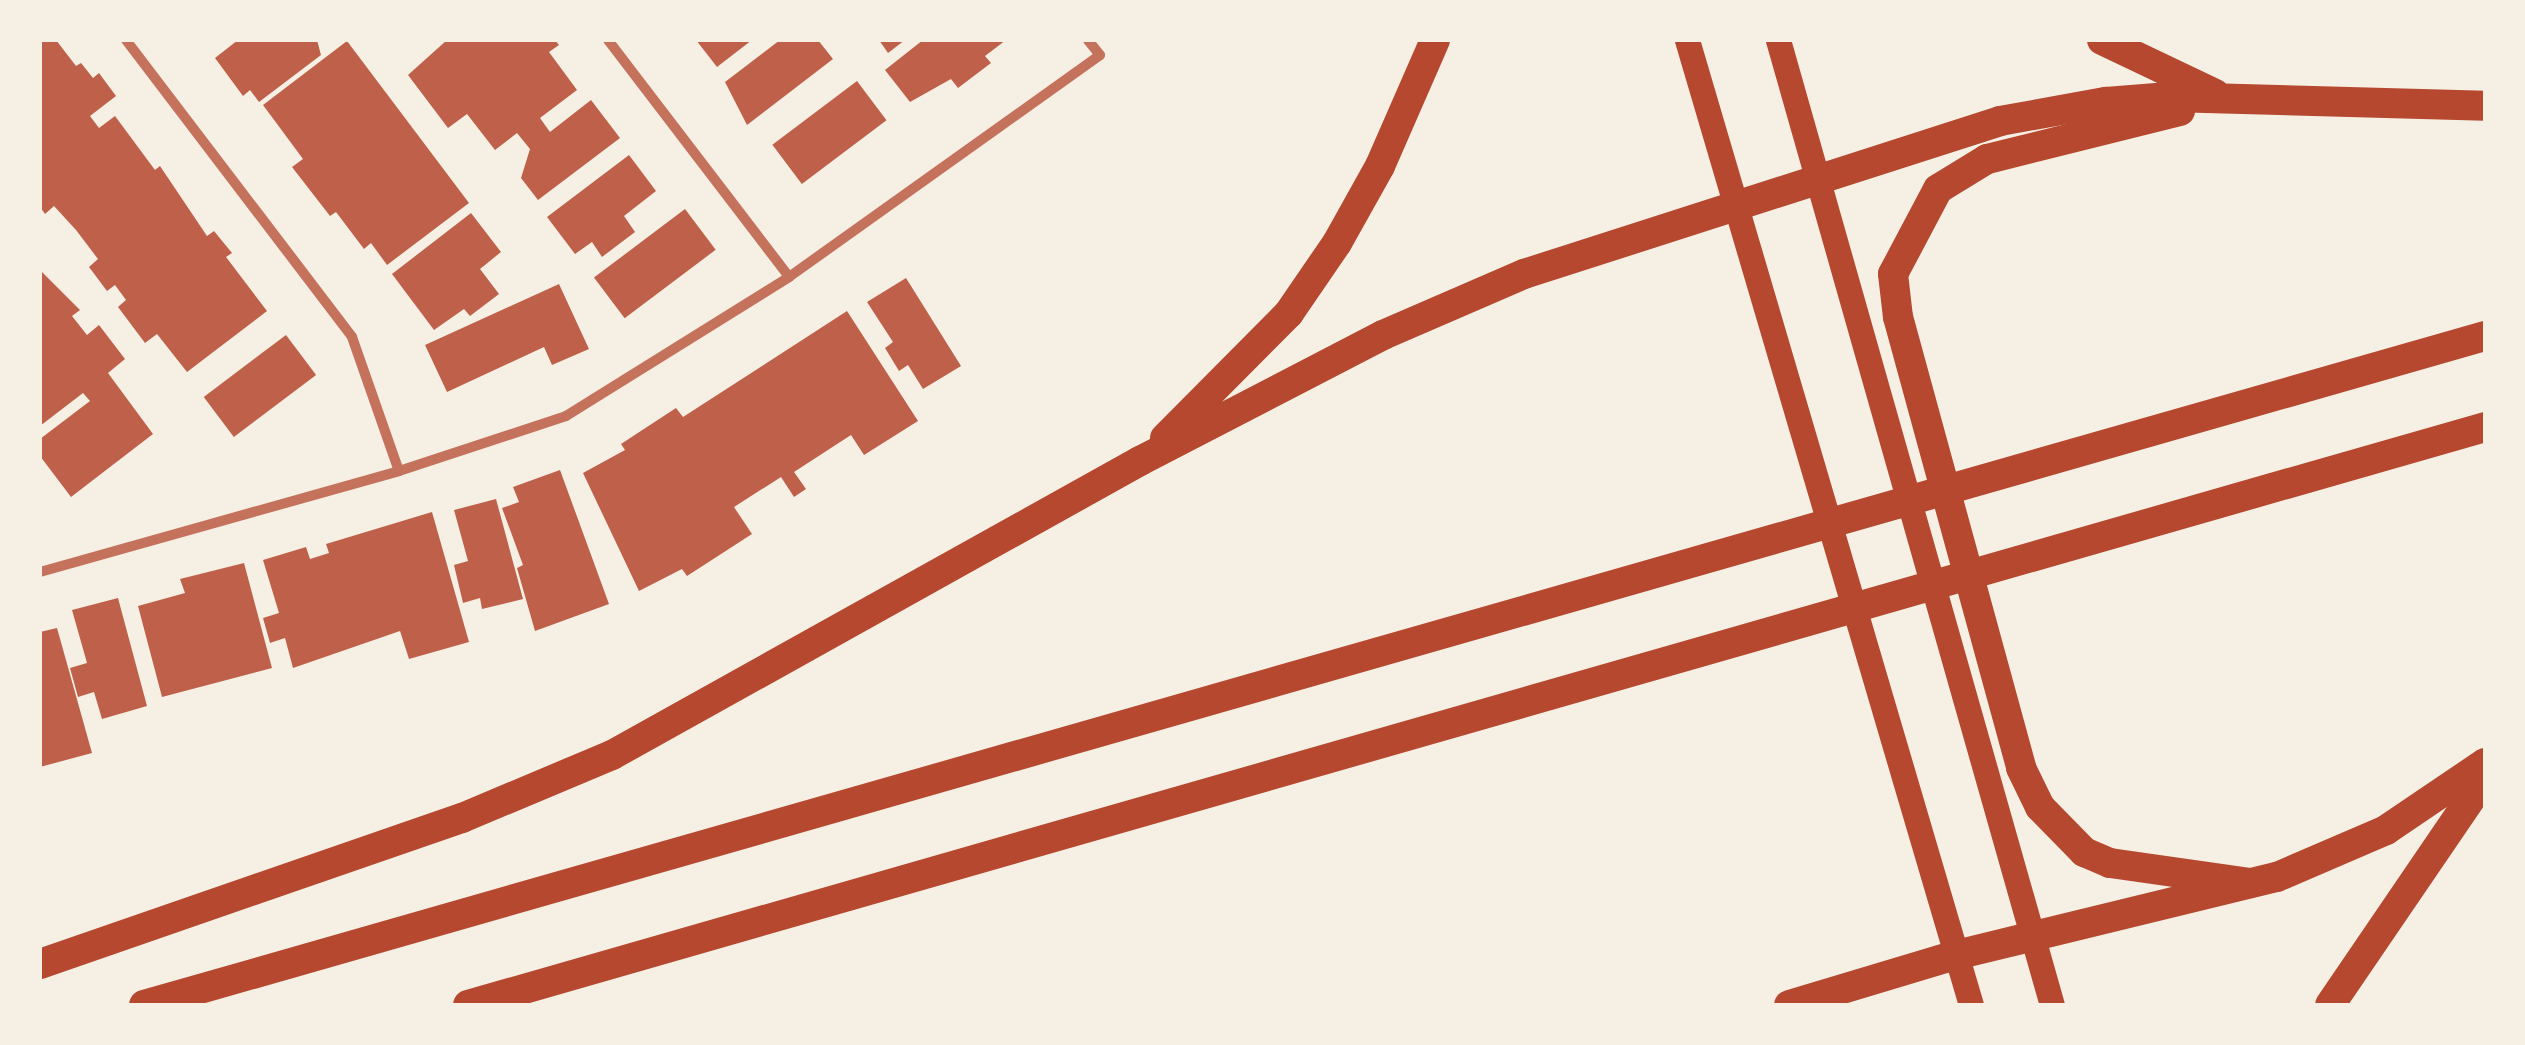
<!DOCTYPE html>
<html>
<head>
<meta charset="utf-8">
<style>
  body { margin:0 }
  #map { position:relative; width:2525px; height:1045px; overflow:hidden; background:#f6efe4; font-family:"Fira Sans Condensed",sans-serif }
  div>[style] { position:absolute }
  [style*='--x'] { left:calc(var(--x)*1px); top:calc(var(--y)*1px); width:calc(var(--w)*1px); rotate:calc(var(--a)*1deg) }
  .building>* { inset:0; background:#bf614a; transform-origin:0 0 }
  .minor>* { height:10px; margin:-5px; padding:0 5px; transform-origin:5px; border-radius:5px; background:#c5725c }
  .primary>* { height:25px; margin:-12.5px; padding:0 12.5px; transform-origin:12.5px; border-radius:12.5px; background:#b5482f }
  .motorway>* { height:30px; margin:-15px; padding:0 15px; transform-origin:15px; border-radius:15px; background:#b5482f }
  span { translate:-50% -50%; white-space:nowrap; text-align:center; line-height:1.15; -webkit-text-stroke:9px #f6efe4; paint-order:stroke }
  .frame { position:absolute; inset:0; border:42px solid #f6efe4; pointer-events:none }
</style>
</head>
<body>
<div id="map">
  <div class="building">
    <div style="clip-path:polygon(40px 40px,56px 40px,76px 66px,81px 63px,93px 78px,99px 73px,116px 96px,90px 116px,99px 128px,115px 116px,155px 170px,160px 166px,207px 236px,214px 231px,232px 253px,226px 257px,267px 311px,187px 372px,157px 334px,145px 343px,118px 307px,126px 300px,115px 285px,107px 291px,89px 267px,98px 259px,76px 230px,54px 206px,45px 214px,40px 207px)"></div>
    <div style="clip-path:polygon(238px 40px,317px 40px,321px 55px,259px 102px,250px 90px,243px 96px,215px 58px)"></div>
    <div style="clip-path:polygon(447px 40px,555px 40px,559px 45px,549px 52px,577px 90px,540px 118px,550px 132px,591px 100px,620px 138px,538px 200px,521px 178px,530px 149px,517px 133px,495px 150px,467px 114px,448px 128px,408px 75px)"></div>
    <div style="clip-path:polygon(696px 40px,752px 40px,717px 67px)"></div>
    <div style="clip-path:polygon(780px 40px,818px 40px,833px 59px,747px 125px,725px 82px)"></div>
    <div style="clip-path:polygon(879px 40px,905px 40px,888px 53px)"></div>
    <div style="clip-path:polygon(923px 40px,1006px 40px,985px 56px,991px 63px,958px 88px,951px 79px,910px 102px,885px 70px)"></div>
    <div style="clip-path:polygon(347px 41px,469px 203px,387px 265px,371px 243px,364px 249px,336px 212px,330px 216px,292px 167px,303px 159px,263px 105px)"></div>
    <div style="left:857px;top:81px;width:49px;height:106px;rotate:53deg"></div>
    <div style="clip-path:polygon(629px 155px,656px 191px,624px 216px,635px 232px,602px 257px,592px 242px,575px 254px,547px 217px)"></div>
    <div style="left:685px;top:209px;width:51px;height:114px;rotate:53deg"></div>
    <div style="clip-path:polygon(471px 213px,501px 252px,480px 269px,499px 294px,470px 316px,464px 309px,434px 330px,392px 274px)"></div>
    <div style="clip-path:polygon(40px 270px,80px 310px,72px 316px,87px 335px,99px 325px,125px 359px,108px 373px,153px 434px,71px 497px,40px 456px,40px 439px,90px 401px,83px 393px,40px 426px)"></div>
    <div style="clip-path:polygon(906px 278px,961px 366px,923px 389px,908px 365px,899px 371px,885px 348px,893px 342px,867px 302px)"></div>
    <div style="clip-path:polygon(559px 284px,589px 349px,552px 365px,544px 347px,447px 392px,425px 345px)"></div>
    <div style="clip-path:polygon(847px 311px,918px 421px,864px 455px,851px 435px,794px 472px,806px 489px,794px 497px,781px 477px,734px 507px,752px 534px,687px 576px,682px 569px,639px 591px,583px 473px,625px 450px,621px 444px,676px 408px,683px 417px)"></div>
    <div style="left:286px;top:335px;width:50px;height:103px;rotate:53deg"></div>
    <div style="clip-path:polygon(560px 470px,609px 604px,535px 631px,517px 568px,523px 565px,502px 508px,519px 502px,513px 487px)"></div>
    <div style="clip-path:polygon(496px 499px,523px 599px,482px 609px,480px 598px,463px 603px,454px 565px,468px 561px,454px 510px)"></div>
    <div style="clip-path:polygon(432px 512px,469px 642px,409px 659px,400px 631px,293px 668px,285px 638px,270px 643px,263px 618px,279px 613px,263px 560px,306px 547px,310px 559px,329px 553px,326px 544px)"></div>
    <div style="clip-path:polygon(244px 563px,272px 668px,162px 697px,138px 606px,185px 593px,180px 579px)"></div>
    <div style="clip-path:polygon(118px 598px,147px 706px,102px 719px,94px 692px,78px 697px,70px 668px,87px 663px,72px 610px)"></div>
    <div style="clip-path:polygon(57px 628px,92px 753px,40px 767px,40px 632px)"></div>
  </div>
  <div class="minor">
    <div style="--x:126;--y:40;--w:373;--a:52.7"></div>
    <div style="--x:352;--y:337;--w:142;--a:70.7"></div>
    <div style="--x:608;--y:40;--w:298;--a:52.6"></div>
    <div style="--x:40;--y:572;--w:373;--a:-15.7"></div>
    <div style="--x:399;--y:471;--w:176;--a:-18.2"></div>
    <div style="--x:566;--y:416;--w:263;--a:-31.9"></div>
    <div style="--x:789;--y:277;--w:382;--a:-35.5"></div>
    <div style="--x:1100;--y:55;--w:19;--a:-129"></div>
  </div>
  <div class="primary">
    <div style="--x:1687;--y:40;--w:1006;--a:73.6"></div>
    <div style="--x:1778;--y:40;--w:1003;--a:74.15"></div>
  </div>
  <div class="motorway">
    <div style="--x:2102;--y:40;--w:125;--a:25.5"></div>
    <div style="--x:2180;--y:111;--w:199;--a:166"></div>
    <div style="--x:1987;--y:159;--w:57;--a:148.5"></div>
    <div style="--x:1938;--y:189;--w:96;--a:117.9"></div>
    <div style="--x:1893;--y:274;--w:43;--a:83.4"></div>
    <div style="--x:1898;--y:317;--w:467;--a:74.7"></div>
    <div style="--x:2021;--y:768;--w:43;--a:64"></div>
    <div style="--x:2040;--y:807;--w:63;--a:45.6"></div>
    <div style="--x:2084;--y:852;--w:28;--a:23"></div>
    <div style="--x:2110;--y:863;--w:142;--a:8.1"></div>
    <div style="--x:1165;--y:438;--w:176;--a:-45.2"></div>
    <div style="--x:1289;--y:313;--w:85;--a:-55.6"></div>
    <div style="--x:1337;--y:243;--w:88;--a:-60.8"></div>
    <div style="--x:1380;--y:166;--w:137;--a:-66.4"></div>
    <div style="--x:40;--y:964;--w:447;--a:-19.1"></div>
    <div style="--x:462;--y:818;--w:163;--a:-22.8"></div>
    <div style="--x:612;--y:755;--w:604;--a:-29.11"></div>
    <div style="--x:1140;--y:461;--w:274;--a:-27.4"></div>
    <div style="--x:1383;--y:335;--w:154;--a:-23.4"></div>
    <div style="--x:1524;--y:274;--w:500;--a:-17.8"></div>
    <div style="--x:2000;--y:121;--w:108;--a:-10.2"></div>
    <div style="--x:2106;--y:102;--w:63;--a:-4.5"></div>
    <div style="--x:2169;--y:97;--w:316;--a:1.6"></div>
    <div style="--x:144;--y:1005;--w:2435;--a:-15.95"></div>
    <div style="--x:468;--y:1005;--w:2098;--a:-15.99"></div>
    <div style="--x:1789;--y:1005;--w:174;--a:-16.7"></div>
    <div style="--x:1956;--y:955;--w:330;--a:-13.7"></div>
    <div style="--x:2277;--y:877;--w:119;--a:-23.3"></div>
    <div style="--x:2386;--y:830;--w:120;--a:-34.1"></div>
    <div style="--x:2330;--y:1005;--w:275;--a:-55.7"></div>
  </div>
  <div class="frame"></div>
</div>
</body>
</html>
